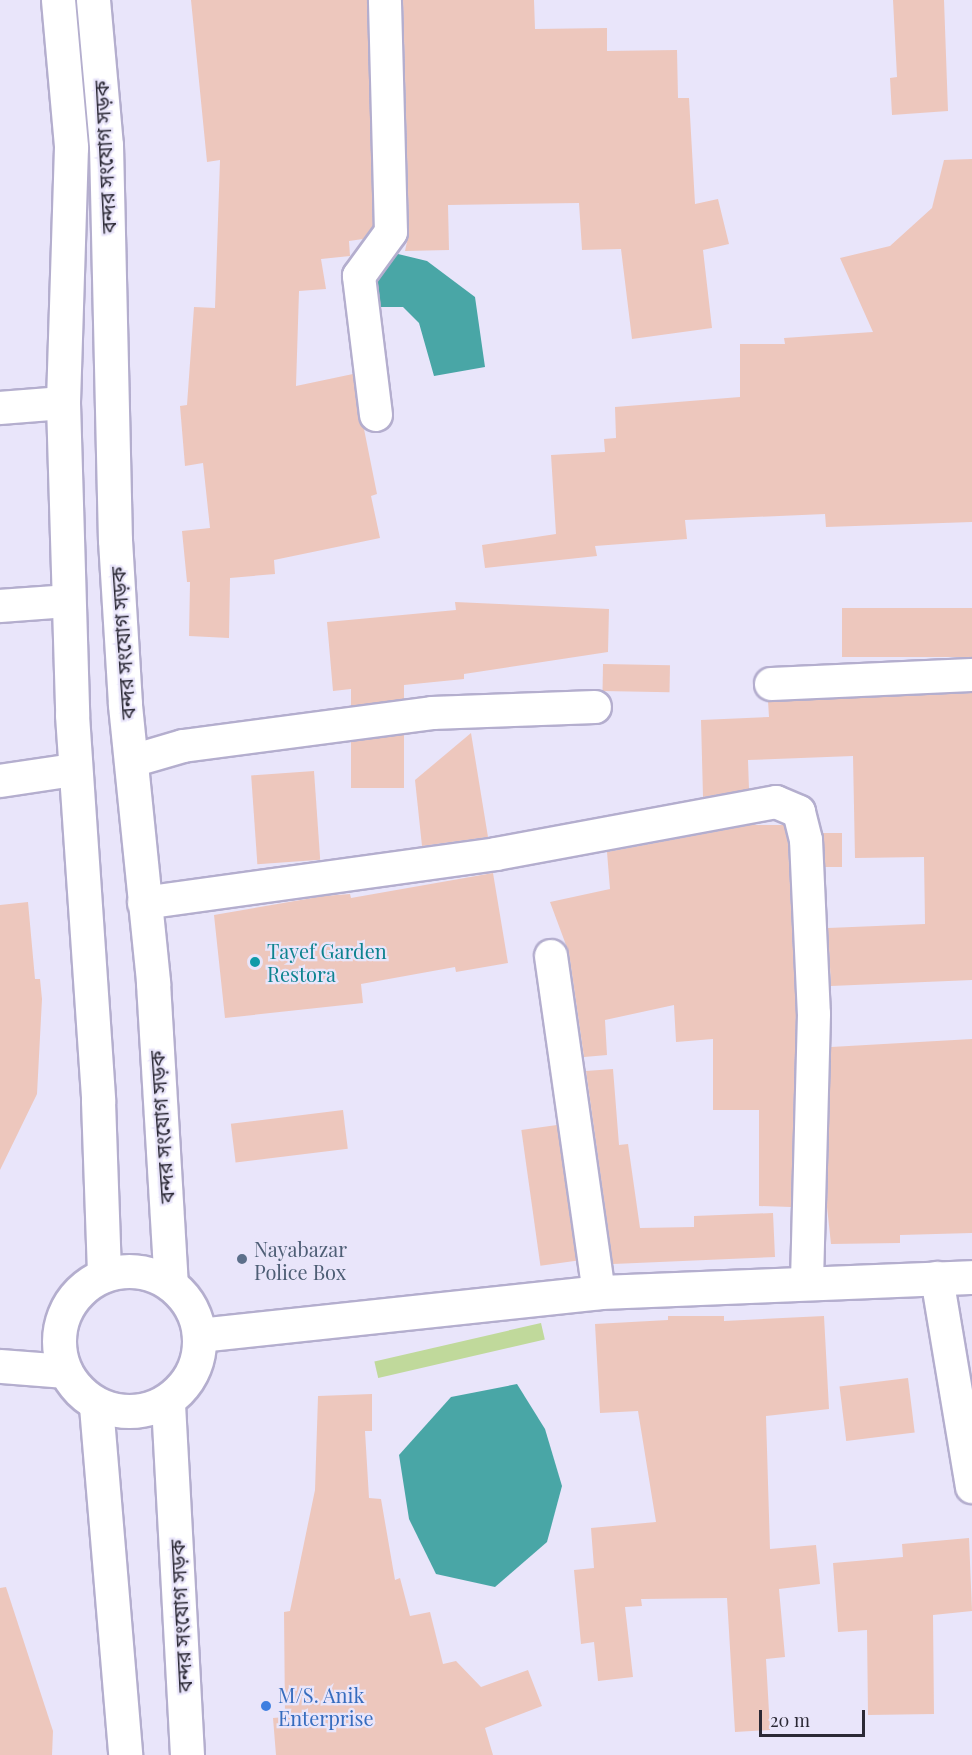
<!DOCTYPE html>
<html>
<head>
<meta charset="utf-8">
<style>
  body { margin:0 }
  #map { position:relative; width:972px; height:1755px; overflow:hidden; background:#e9e5fa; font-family:"Playfair Display","Noto Sans Bengali",serif }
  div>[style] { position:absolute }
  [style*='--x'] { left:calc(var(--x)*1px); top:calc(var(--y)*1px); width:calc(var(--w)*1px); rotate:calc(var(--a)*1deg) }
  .green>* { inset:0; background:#c0d99b; transform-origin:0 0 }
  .water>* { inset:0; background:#49a6a6 }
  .building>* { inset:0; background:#edc7bd; transform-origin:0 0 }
  .roads { filter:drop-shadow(2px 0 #b4aece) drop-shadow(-2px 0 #b4aece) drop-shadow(0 2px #b4aece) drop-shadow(0 -2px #b4aece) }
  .street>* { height:32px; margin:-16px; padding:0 16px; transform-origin:16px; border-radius:16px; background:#fff }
  .secondary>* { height:33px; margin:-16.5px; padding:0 16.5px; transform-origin:16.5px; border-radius:16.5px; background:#fff }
  .highway>* { height:33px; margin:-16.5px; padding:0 16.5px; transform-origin:16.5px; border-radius:16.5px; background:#fff }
  .highway>.ring { margin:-16.5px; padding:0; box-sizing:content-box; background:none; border:33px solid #fff; border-radius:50% }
  .dots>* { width:16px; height:16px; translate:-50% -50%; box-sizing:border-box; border:3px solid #e9e5fa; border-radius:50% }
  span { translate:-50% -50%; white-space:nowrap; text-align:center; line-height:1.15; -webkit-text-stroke:4.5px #e9e5fa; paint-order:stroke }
  .street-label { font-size:20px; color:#2b2935 }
  .culture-label { font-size:20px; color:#0d838f }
  .left { translate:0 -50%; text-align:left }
  .service-label { font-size:20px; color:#4e5e75 }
  .shop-label { font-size:20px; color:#366cbe }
  .scale { position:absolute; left:759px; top:1710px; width:106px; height:27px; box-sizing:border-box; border:3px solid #2b2935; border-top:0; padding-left:8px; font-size:18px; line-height:21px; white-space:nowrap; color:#2b2935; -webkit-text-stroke:4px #e9e5fa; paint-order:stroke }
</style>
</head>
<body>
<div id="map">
  <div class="green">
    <div style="left:541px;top:1323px;width:17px;height:171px;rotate:77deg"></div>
  </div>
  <div class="water">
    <div style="clip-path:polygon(398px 254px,427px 261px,475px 297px,485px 367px,434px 376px,419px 323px,403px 307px,378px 307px,377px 263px)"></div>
    <div style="clip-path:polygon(517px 1384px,545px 1429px,562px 1486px,547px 1542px,495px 1587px,436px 1574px,409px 1519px,399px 1455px,451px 1397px)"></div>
  </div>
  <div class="building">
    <div style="clip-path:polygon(191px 0,367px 0,373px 226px,363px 239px,349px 241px,350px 256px,321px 259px,326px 289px,299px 291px,296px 386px,353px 374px,377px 494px,371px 496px,380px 538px,274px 560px,275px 574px,230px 578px,229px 638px,189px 636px,190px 582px,187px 582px,182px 531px,210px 528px,203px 463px,185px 466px,180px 406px,187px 405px,194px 307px,215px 308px,220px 160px,207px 162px)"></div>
    <div style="clip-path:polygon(403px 0,534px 0,535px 29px,607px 28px,607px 51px,677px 50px,678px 98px,689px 98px,695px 204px,718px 199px,729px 244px,703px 250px,712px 328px,632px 339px,621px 249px,582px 250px,579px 203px,448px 205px,449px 250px,405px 251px,409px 232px)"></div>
    <div style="clip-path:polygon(893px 0,944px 0,948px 111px,892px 115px,890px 78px,897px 77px)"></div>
    <div style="clip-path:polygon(972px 159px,972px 522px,826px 527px,825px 514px,685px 520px,687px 539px,595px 546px,597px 556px,485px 568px,482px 545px,556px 534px,551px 455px,605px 452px,604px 439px,616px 438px,615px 407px,740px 397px,740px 344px,785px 344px,784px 338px,873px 332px,840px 258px,890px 246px,932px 208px,944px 160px)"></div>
    <div style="clip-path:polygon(455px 602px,609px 609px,608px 652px,464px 674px,464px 679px,404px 685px,404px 699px,351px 706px,351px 689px,333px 691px,327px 622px,456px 610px)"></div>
    <div style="left:972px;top:608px;width:49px;height:130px;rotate:90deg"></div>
    <div style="left:603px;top:664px;width:67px;height:27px;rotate:1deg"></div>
    <div style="clip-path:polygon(972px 693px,972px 980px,831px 986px,828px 928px,925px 924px,924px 857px,855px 858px,853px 756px,748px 760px,749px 789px,703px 797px,701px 720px,769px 717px,768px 701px)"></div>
    <div style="clip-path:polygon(471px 733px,488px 837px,422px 846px,415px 780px)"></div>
    <div style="left:404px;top:735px;width:53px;height:53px;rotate:90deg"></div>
    <div style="left:314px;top:771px;width:89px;height:63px;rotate:86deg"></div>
    <div style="clip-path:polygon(751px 825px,784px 825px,788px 843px,796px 1014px,791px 1207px,759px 1206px,759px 1110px,713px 1110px,713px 1039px,676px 1042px,674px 1005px,605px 1020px,607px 1055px,584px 1057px,569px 953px,550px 902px,610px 889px,607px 852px)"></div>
    <div style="left:842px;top:833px;width:34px;height:19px;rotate:90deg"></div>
    <div style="clip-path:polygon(493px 873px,508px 963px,456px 972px,455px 967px,361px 984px,363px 1003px,225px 1018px,214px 915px,324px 896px,350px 894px,351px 898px)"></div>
    <div style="clip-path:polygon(28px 902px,35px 979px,40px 979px,42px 999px,37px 1094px,0 1170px,0 905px)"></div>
    <div style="clip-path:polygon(972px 1039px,972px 1233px,900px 1235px,900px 1243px,831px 1244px,827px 1207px,831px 1047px)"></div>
    <div style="clip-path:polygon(613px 1069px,619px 1145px,628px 1144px,640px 1228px,694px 1227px,694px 1216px,773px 1213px,775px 1257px,613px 1264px,586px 1071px)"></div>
    <div style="left:343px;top:1110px;width:39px;height:113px;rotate:83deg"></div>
    <div style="left:557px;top:1125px;width:137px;height:36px;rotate:82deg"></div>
    <div style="clip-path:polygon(668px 1316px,724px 1316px,724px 1321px,824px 1316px,829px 1409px,766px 1416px,770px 1549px,816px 1545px,820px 1584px,779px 1589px,785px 1657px,766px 1659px,770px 1730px,735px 1732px,727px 1598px,641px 1599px,642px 1606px,625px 1607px,633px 1677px,598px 1681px,594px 1642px,581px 1644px,574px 1570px,594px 1568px,591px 1528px,656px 1522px,638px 1411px,600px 1413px,595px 1324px,668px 1320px)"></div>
    <div style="left:908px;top:1378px;width:55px;height:69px;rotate:83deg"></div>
    <div style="clip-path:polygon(372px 1394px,372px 1431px,365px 1431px,369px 1498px,381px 1499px,395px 1580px,400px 1578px,410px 1616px,430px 1612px,443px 1664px,456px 1661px,481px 1687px,528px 1670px,542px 1706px,485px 1728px,493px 1755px,276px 1755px,273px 1718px,285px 1717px,284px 1612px,290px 1611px,315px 1490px,318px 1396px)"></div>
    <div style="clip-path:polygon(969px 1538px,972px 1611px,933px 1615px,934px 1714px,868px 1715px,867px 1630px,838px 1632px,833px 1563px,903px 1557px,902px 1544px)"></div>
    <div style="clip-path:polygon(6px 1587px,53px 1731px,52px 1755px,0 1755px,0 1588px)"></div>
  </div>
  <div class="roads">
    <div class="street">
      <div style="--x:0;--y:408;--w:63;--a:-4.5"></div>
      <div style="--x:376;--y:415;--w:140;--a:-97"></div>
      <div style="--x:359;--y:276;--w:54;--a:-54"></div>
      <div style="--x:391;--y:232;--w:232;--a:-91.5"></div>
      <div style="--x:0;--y:606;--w:68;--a:-4.2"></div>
      <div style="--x:771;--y:684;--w:201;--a:-2.6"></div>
      <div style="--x:132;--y:761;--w:53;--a:-16.4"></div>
      <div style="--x:183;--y:746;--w:251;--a:-7.5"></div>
      <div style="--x:432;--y:713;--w:163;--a:-2.1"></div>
      <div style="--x:0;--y:781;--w:75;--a:-8.5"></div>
      <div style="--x:144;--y:903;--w:355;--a:-7.9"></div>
      <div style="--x:496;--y:854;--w:285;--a:-10.5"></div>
      <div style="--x:776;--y:802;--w:25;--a:23"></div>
      <div style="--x:799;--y:812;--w:29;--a:76"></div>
      <div style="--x:806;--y:840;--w:174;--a:87.4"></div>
      <div style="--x:814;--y:1014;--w:267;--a:91.5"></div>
      <div style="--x:551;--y:956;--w:339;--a:81.9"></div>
      <div style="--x:937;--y:1278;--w:212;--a:80.5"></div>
    </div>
    <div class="secondary">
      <div style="--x:199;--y:1335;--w:402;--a:-6.1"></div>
      <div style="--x:599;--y:1292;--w:373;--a:-2.3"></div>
      <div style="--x:0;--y:1366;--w:65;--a:4.4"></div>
    </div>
    <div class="highway">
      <div style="--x:58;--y:0;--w:148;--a:84.9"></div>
      <div style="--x:71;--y:147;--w:256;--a:91.8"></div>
      <div style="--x:63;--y:403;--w:312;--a:88.3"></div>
      <div style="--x:72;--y:715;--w:387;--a:86.1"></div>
      <div style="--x:98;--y:1101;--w:174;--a:88"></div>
      <div style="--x:93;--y:0;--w:146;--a:84.9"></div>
      <div style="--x:106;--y:145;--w:395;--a:88.7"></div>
      <div style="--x:115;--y:540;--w:165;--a:86.5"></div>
      <div style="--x:125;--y:705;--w:279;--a:84.2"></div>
      <div style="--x:153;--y:983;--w:302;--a:86.6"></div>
      <div class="ring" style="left:59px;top:1271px;width:107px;height:107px"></div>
      <div style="--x:168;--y:1404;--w:352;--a:86.9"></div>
      <div style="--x:96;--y:1406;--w:350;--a:85.2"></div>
    </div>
  </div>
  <div class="dots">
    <div style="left:255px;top:962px;background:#0f9aa8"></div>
    <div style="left:242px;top:1259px;background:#5c6f8a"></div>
    <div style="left:266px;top:1706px;background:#3f7fe0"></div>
  </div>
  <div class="street-label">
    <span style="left:104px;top:157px;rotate:-93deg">বন্দর সংযোগ সড়ক</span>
    <span style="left:122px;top:643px;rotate:-94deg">বন্দর সংযোগ সড়ক</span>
    <span style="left:161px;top:1127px;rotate:-94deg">বন্দর সংযোগ সড়ক</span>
    <span style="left:180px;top:1616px;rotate:-93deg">বন্দর সংযোগ সড়ক</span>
  </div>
  <div class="culture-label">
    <span class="left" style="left:267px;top:962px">Tayef Garden<br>Restora</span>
  </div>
  <div class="service-label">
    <span class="left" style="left:254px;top:1260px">Nayabazar<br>Police Box</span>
  </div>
  <div class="shop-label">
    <span class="left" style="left:278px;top:1706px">M/S. Anik<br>Enterprise</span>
  </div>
  <div class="scale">20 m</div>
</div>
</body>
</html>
